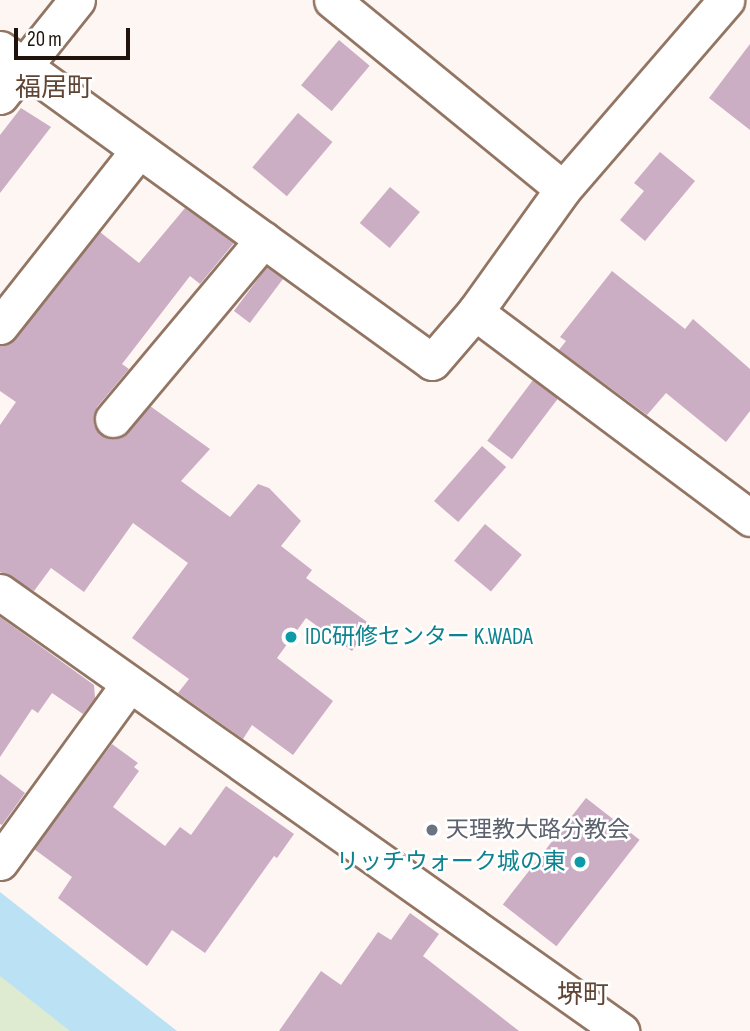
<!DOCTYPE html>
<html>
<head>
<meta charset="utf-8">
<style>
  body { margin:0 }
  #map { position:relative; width:750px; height:1031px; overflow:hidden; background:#fdf6f2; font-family:"Sofia Sans Condensed","Noto Sans JP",sans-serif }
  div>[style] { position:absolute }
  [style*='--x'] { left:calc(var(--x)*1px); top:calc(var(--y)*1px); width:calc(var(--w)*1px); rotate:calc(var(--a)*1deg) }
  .green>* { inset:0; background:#deebd0 }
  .water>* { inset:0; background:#bbe2f4 }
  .building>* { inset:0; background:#cbadc4; transform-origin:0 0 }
  .roads { filter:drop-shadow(2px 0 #927563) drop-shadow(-2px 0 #927563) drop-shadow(0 2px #927563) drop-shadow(0 -2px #927563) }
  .street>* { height:35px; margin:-17.5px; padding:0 17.5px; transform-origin:17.5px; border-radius:17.5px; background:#fff }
  .dots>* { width:19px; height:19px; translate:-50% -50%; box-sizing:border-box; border:4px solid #fff; border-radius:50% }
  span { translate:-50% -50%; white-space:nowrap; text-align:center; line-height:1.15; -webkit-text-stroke:5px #fff; paint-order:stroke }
  .culture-label { font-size:23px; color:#0d838f }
  .left { translate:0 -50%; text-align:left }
  .right { translate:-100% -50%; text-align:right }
  .worship-label { font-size:23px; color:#5b616d }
  .quarter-label { font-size:26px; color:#604535 }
  .scale { position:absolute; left:14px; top:28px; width:116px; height:32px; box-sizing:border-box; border:4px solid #1f130c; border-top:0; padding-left:9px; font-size:21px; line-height:24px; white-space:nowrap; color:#1f130c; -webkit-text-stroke:5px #fff; paint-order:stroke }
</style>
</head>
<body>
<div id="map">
  <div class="green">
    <div style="clip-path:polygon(0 952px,100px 1031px,0 1031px)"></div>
  </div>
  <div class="water">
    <div style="clip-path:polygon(0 892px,177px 1031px,70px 1031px,0 976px)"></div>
  </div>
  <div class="building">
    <div style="left:339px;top:40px;width:40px;height:59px;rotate:40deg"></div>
    <div style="clip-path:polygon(750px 44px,750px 130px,709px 98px)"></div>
    <div style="clip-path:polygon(21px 108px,51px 127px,0 193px,0 135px)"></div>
    <div style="left:298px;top:113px;width:45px;height:71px;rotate:40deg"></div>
    <div style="clip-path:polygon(660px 152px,695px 181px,645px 241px,620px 220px,644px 191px,634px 183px)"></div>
    <div style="left:390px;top:187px;width:39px;height:47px;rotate:40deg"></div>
    <div style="clip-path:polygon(185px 208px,234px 243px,200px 284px,190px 276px,122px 364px,129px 369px,97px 407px,94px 425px,101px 435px,119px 438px,150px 406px,210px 449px,181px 481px,230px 517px,258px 484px,269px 488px,301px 521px,281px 546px,312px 570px,306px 578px,370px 624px,352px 651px,306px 618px,277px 658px,333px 701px,293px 755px,252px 725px,243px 739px,178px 693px,189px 679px,132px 638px,188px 563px,133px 523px,84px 592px,51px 568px,34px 591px,0 572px,0 425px,16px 402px,0 391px,0 346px,16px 338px,100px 232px,139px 263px)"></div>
    <div style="left:267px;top:267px;width:20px;height:55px;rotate:37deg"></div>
    <div style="clip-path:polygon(612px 271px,685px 329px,693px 319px,750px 369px,750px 411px,726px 442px,666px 393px,647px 415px,559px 350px,566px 341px,560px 337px)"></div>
    <div style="left:533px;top:380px;width:31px;height:76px;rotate:37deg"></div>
    <div style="left:482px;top:446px;width:32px;height:73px;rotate:41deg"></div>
    <div style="left:485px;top:524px;width:48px;height:48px;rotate:40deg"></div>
    <div style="clip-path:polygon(0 617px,94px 685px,95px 698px,83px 714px,52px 693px,38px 713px,32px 709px,0 757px)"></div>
    <div style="clip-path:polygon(112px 744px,138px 763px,134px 767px,139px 771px,113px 807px,165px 846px,180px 827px,191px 835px,226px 786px,294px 834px,277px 858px,274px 856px,205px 953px,172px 930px,147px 966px,58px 898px,72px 877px,34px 849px)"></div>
    <div style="clip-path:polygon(0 774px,25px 793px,2px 825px,0 824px)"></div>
    <div style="left:586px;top:798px;width:68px;height:135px;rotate:38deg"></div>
    <div style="clip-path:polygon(410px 913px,439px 934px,423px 956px,519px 1031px,279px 1031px,321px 971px,341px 985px,378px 932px,391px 940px)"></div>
  </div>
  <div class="roads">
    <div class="street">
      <div style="--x:332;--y:0;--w:298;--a:39.3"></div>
      <div style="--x:0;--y:49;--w:533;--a:35.92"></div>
      <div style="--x:432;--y:362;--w:66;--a:-49.3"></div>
      <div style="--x:475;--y:312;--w:151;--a:-54.4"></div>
      <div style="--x:563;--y:189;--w:250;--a:-49.2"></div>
      <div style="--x:0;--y:96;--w:123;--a:-51.3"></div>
      <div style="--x:475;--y:312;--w:344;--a:36.8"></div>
      <div style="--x:0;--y:326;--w:224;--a:-51.7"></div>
      <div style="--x:113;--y:419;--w:234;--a:-50"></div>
      <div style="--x:0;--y:592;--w:761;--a:35.26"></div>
      <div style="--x:0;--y:862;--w:218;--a:-54"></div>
    </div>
  </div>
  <div class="dots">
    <div style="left:291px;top:637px;background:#0f9aa8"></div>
    <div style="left:432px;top:830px;background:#6b7280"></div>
    <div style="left:580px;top:862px;background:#0f9aa8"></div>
  </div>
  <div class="culture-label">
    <span class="left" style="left:305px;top:637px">IDC研修センター K.WADA</span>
    <span class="right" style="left:566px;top:862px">リッチウォーク城の東</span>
  </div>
  <div class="worship-label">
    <span class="left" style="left:446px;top:830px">天理教大路分教会</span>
  </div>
  <div class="quarter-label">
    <span style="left:54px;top:89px">福居町</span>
    <span style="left:583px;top:996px">堺町</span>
  </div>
  <div class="scale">20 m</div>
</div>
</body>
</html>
